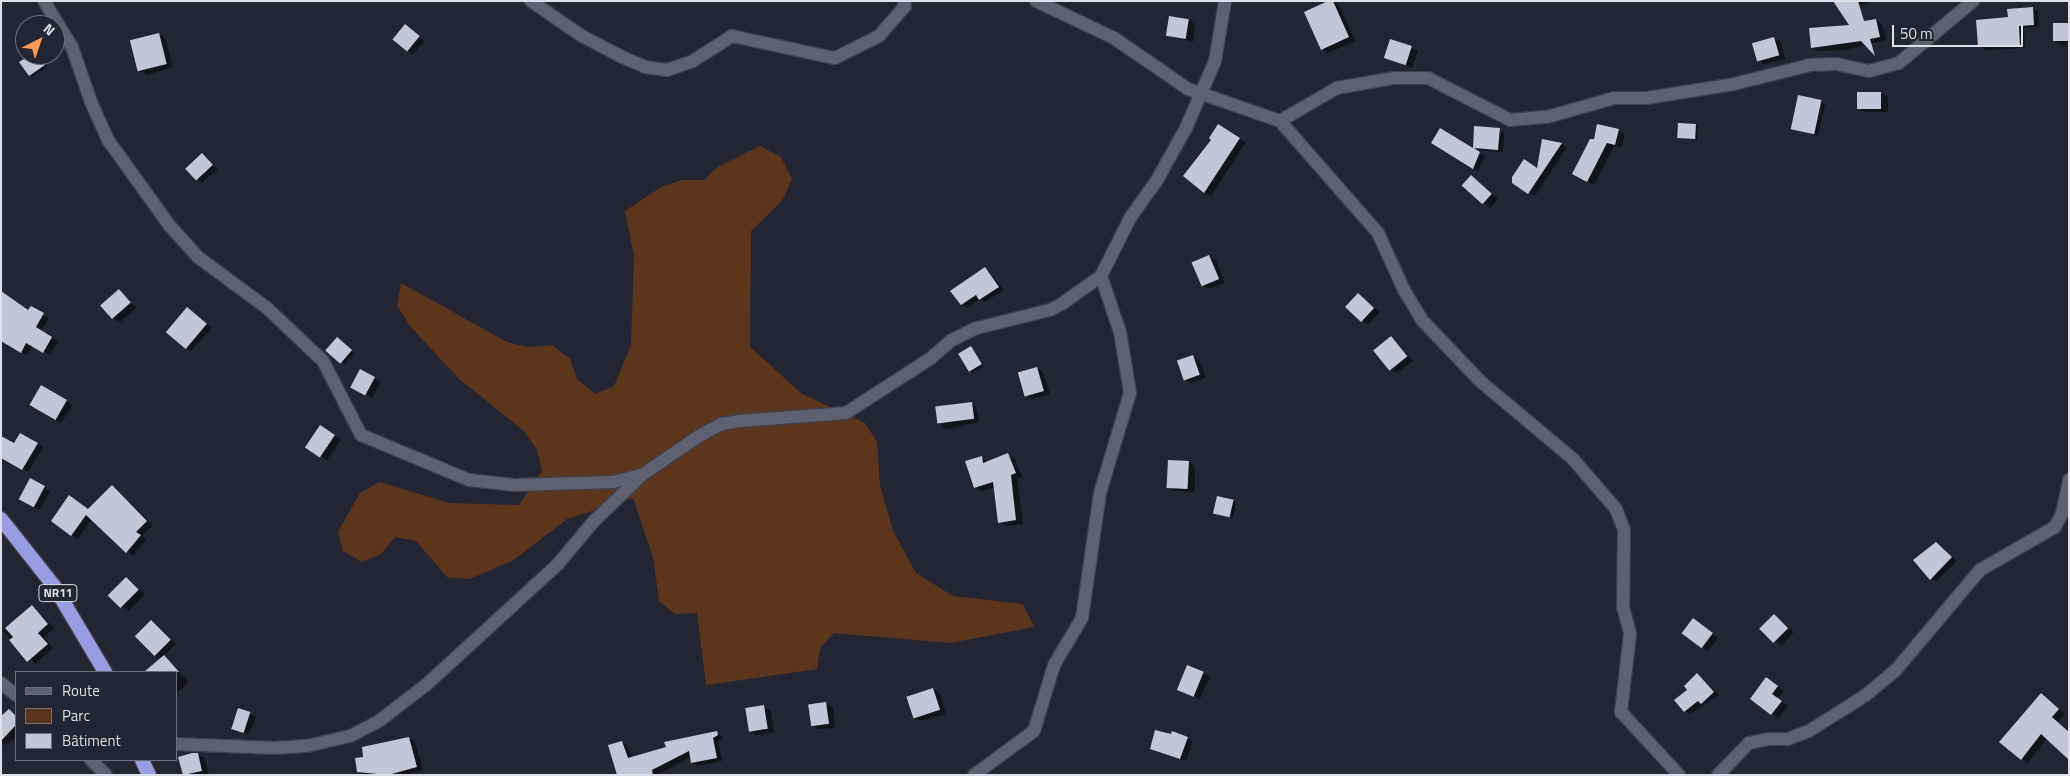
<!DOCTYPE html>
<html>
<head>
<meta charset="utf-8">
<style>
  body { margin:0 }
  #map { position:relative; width:2070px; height:776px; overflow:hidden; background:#242532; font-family:"Titillium Web",sans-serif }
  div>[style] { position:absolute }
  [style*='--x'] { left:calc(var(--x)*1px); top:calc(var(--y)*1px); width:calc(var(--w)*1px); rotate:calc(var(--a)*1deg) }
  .green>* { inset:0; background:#5b361d }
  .shadow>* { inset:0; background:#0007; transform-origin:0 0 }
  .building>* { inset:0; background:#c4c6d7; transform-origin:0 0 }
  .roads { filter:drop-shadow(1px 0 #40404b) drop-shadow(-1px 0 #40404b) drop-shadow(0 1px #40404b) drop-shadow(0 -1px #40404b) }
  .minor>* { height:12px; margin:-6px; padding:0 6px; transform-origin:6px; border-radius:6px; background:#606170 }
  .trunk>* { height:14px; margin:-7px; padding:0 7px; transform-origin:7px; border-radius:7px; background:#9a9ce1 }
  span { translate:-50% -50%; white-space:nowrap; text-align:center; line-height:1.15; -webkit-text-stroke:5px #242532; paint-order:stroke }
  .shield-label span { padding:1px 4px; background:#242532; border:1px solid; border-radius:4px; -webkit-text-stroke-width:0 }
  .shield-label { font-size:12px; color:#dedfe7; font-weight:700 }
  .frame { position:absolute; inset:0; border:2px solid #dedfe7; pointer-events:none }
  .legend { position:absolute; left:15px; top:671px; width:162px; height:90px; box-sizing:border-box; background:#242532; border:1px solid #6e6f7a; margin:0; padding:6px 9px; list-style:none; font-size:15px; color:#dedfe7 }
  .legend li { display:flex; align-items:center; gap:10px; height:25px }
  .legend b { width:25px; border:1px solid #6e6f7a }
  .north { position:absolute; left:15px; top:15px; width:50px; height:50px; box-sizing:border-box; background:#242532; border:1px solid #6e6f7a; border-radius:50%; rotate:41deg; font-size:14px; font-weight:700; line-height:20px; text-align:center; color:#dedfe7 }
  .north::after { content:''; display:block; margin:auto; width:18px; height:22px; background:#fe9c57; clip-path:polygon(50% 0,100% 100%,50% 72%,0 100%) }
  .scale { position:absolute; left:1892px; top:25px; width:131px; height:22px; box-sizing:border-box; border:2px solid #dedfe7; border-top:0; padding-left:6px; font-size:15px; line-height:18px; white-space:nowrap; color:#dedfe7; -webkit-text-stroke:4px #242532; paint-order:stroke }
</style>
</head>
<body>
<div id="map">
  <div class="green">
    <div style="clip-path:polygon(760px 146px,781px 157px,792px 179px,782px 201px,751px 231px,750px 347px,802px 394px,865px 423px,877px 442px,880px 485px,893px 531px,916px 573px,953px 596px,1023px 604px,1034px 627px,951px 643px,834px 633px,820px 648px,817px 669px,706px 685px,697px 613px,675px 614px,659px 601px,653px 557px,633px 498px,567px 519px,512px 561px,469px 579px,447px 577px,416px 541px,395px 537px,381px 554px,362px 562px,343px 551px,338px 532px,360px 493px,380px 482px,449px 503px,519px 505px,542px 471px,537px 450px,524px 431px,458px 378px,409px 325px,397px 305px,401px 283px,507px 342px,527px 347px,552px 345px,570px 359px,577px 379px,595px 394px,614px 386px,631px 345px,634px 256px,625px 211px,661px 187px,682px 180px,704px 180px,719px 166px)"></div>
  </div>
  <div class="shadow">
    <div style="clip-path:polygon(1331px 1px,1339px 5px,1355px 41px,1328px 53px,1322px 49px)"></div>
    <div style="clip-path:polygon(1834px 1px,1871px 1px,1846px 12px)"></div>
    <div style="clip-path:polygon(2032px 8px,2038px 11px,2039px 27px,2024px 28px,2025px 48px,1985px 50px,1979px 46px,2009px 18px)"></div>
    <div style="clip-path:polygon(1189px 20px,1195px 24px,1193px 42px,1168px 36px)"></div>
    <div style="clip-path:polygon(1876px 20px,1882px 24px,1886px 40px,1845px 50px,1819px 51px,1812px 48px)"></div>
    <div style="clip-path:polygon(2069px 24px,2069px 45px,2062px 46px,2056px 42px)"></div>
    <div style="clip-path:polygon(406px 25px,425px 41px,413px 54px,407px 51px)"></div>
    <div style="clip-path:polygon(158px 34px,165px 38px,173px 67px,147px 75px,140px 71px)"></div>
    <div style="clip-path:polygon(1774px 38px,1781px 42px,1785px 59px,1764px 64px,1758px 60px)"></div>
    <div style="clip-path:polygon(1411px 47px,1418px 51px,1412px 68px,1386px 58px)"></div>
    <div style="clip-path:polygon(32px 55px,39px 55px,47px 67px,32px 77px,29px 75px)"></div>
    <div style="clip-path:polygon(1859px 93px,1881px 93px,1888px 97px,1888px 112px,1865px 112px,1859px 108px)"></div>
    <div style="clip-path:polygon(1820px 101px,1825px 104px,1818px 136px,1794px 129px)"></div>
    <div style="clip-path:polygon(1695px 125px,1698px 126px,1697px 140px,1678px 137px)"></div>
    <div style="clip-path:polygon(1218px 126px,1246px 142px,1211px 196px,1204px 192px)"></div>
    <div style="clip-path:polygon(1476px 127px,1504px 132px,1503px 152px,1474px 150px,1485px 156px,1478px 171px,1433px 143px,1474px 150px)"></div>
    <div style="clip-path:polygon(1618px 130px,1625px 134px,1622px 148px,1614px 146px,1594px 185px,1573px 173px,1595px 141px)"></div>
    <div style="clip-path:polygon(1561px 144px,1567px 147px,1535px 196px,1529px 192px,1538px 169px)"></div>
    <div style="clip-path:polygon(202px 154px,218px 169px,202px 183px,186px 169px)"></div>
    <div style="left:1472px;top:177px;width:34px;height:12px;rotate:40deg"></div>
    <div style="clip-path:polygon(1209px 256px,1216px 260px,1225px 283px,1208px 289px,1202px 285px)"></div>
    <div style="clip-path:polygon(985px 268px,1004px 290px,985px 302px,980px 299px,967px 308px,962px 304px)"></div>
    <div style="clip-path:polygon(119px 291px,137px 308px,120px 322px,114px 319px)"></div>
    <div style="clip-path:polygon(1358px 295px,1380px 312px,1369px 324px,1363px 321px)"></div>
    <div style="clip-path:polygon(31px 308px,49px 318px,41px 331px,58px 341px,50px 355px,33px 345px,27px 355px,1px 340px)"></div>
    <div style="clip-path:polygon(187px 308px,212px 328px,191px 351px,184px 347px)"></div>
    <div style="clip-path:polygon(1391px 337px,1413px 361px,1397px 373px,1390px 370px)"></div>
    <div style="clip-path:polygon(340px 341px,354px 352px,345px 364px,328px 351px)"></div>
    <div style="clip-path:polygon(971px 348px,984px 366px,973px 373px,970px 371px)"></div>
    <div style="clip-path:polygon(1193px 356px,1199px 360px,1206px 378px,1192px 383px,1185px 380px)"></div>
    <div style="clip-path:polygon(1037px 368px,1043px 372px,1050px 394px,1032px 399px,1026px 395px)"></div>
    <div style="clip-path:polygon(374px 378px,381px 382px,372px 398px,359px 391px)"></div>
    <div style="left:42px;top:386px;width:36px;height:22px;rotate:32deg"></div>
    <div style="clip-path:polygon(971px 404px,976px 406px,979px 422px,946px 429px,941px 426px)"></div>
    <div style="clip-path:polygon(327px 430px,341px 440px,327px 460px,321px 456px)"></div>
    <div style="clip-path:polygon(21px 434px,43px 447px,28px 472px,1px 458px)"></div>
    <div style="clip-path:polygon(1008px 455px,1015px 459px,1022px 477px,1017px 479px,1023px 524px,1006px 526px,999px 522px,995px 487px,982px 491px,975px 488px,981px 458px,989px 462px)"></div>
    <div style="clip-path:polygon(1189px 462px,1195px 466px,1195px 492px,1175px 491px,1168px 487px)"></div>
    <div style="left:31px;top:480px;width:22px;height:22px;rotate:30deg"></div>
    <div style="clip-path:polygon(112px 486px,153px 525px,142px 536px,146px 540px,133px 556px,92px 519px,78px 539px,52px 521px,88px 510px)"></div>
    <div style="clip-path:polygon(1233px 501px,1236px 503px,1233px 518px,1214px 513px)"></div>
    <div style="clip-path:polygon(1936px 544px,1957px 561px,1936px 582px,1915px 561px)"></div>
    <div style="clip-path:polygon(126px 579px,145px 594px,129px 611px,110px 596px)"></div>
    <div style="clip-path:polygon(32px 606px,54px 628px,44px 637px,53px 648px,35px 664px,3px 631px)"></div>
    <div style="clip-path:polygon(1774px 616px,1794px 632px,1782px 645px,1775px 641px)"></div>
    <div style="clip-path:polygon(151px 621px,176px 644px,164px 656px,189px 682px,176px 694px,176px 672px,146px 672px,161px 659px,155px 655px)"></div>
    <div style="clip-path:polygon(1699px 624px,1718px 638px,1708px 651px,1702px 648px)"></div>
    <div style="left:1188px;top:667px;width:24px;height:24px;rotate:24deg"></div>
    <div style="clip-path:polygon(1697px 675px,1719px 695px,1690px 714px,1685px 711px)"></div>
    <div style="clip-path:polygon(1773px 682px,1784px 691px,1778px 698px,1788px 706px,1778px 718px,1752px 698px)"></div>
    <div style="clip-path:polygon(933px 689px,940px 693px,946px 714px,920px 721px,913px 718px,907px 697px)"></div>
    <div style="clip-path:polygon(2041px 695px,2065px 714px,2058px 722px,2069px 731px,2069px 758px,2047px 738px,2028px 763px,2022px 759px)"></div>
    <div style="clip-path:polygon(826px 704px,833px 707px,835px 728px,819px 729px,812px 726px)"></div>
    <div style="clip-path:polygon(764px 707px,771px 711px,774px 732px,756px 735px,750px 731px)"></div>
    <div style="left:239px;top:709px;width:19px;height:19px;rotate:25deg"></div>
    <div style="clip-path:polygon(9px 710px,16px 715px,16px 736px,7px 745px,1px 742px,1px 718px)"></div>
    <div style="clip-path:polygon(1173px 732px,1193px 741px,1186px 761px,1157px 751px)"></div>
    <div style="clip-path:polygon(717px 733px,724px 738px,718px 741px,722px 761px,698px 766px,692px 763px,691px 756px,658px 775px,619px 775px,622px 742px,628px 746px,632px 758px)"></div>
    <div style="clip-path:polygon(409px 738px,415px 742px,423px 770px,404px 775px,365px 775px,358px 771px,365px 758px)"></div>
    <div style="clip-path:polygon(198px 754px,204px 758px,209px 775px,184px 775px,180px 758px)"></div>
  </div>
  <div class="building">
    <div style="clip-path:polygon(1328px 1px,1333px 1px,1349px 37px,1321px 50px,1304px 12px)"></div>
    <div style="clip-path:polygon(1833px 1px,1858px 1px,1864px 21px,1876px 19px,1880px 37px,1870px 39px,1875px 56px,1861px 41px,1811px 48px,1809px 28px,1849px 25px)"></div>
    <div style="clip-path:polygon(2033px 7px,2034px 25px,2019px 26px,2020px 45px,1978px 47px,1976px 20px,2008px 17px,2007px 9px)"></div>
    <div style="left:1169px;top:16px;width:20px;height:20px;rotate:9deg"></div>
    <div style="left:2069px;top:23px;width:18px;height:16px;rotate:90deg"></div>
    <div style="left:405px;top:24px;width:19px;height:20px;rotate:39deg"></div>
    <div style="left:159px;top:33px;width:32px;height:30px;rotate:76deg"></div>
    <div style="left:1774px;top:37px;width:19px;height:23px;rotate:74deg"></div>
    <div style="left:1390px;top:39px;width:23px;height:20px;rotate:18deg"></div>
    <div style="clip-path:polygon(30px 55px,38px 55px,45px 65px,29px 76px,19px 62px)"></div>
    <div style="left:1857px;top:92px;width:24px;height:17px"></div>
    <div style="left:1798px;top:95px;width:24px;height:35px;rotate:12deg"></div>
    <div style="left:1678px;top:123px;width:18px;height:15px;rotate:3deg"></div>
    <div style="clip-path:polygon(1218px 124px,1240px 138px,1204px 193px,1183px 176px,1211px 140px,1209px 138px)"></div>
    <div style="clip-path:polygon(1597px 124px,1619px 129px,1615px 145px,1607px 143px,1587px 182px,1572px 174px,1590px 139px,1594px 139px)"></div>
    <div style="clip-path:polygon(1474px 126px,1500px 128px,1498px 150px,1474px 148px,1480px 152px,1473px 169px,1431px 143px,1440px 128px,1473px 148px)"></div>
    <div style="clip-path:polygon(1542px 139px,1562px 143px,1528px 194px,1512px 183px,1512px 177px,1524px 159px,1537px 168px)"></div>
    <div style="left:202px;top:153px;width:16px;height:23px;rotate:47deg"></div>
    <div style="left:1471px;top:175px;width:28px;height:14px;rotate:42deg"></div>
    <div style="left:1209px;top:255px;width:26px;height:19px;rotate:67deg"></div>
    <div style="clip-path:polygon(985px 267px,999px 287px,979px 300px,976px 295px,961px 305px,950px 291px)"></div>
    <div style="left:119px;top:289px;width:18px;height:25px;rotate:49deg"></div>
    <div style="clip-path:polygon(1px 291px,28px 310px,31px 306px,44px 313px,36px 327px,52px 337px,43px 353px,26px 343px,21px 353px,1px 341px)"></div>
    <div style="left:1358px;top:293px;width:22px;height:19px;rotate:43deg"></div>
    <div style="left:187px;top:307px;width:26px;height:33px;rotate:40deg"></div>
    <div style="left:1391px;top:336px;width:26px;height:23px;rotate:51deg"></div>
    <div style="left:337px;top:337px;width:20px;height:18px;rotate:41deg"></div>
    <div style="left:971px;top:346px;width:21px;height:15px;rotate:59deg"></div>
    <div style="left:1193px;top:355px;width:21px;height:17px;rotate:71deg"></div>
    <div style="left:1037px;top:367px;width:25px;height:20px;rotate:74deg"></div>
    <div style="left:360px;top:369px;width:17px;height:21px;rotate:28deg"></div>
    <div style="left:41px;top:385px;width:30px;height:23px;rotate:30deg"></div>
    <div style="left:972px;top:402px;width:17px;height:37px;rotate:83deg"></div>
    <div style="left:320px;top:425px;width:18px;height:27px;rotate:34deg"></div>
    <div style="clip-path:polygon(20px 433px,38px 443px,22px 470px,1px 458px,1px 436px,14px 443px)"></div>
    <div style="clip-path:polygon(1008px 453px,1016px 473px,1011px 475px,1016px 520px,998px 523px,993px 482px,974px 488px,965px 461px,982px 456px,983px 463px)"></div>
    <div style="left:1168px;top:460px;width:21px;height:28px;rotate:3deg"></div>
    <div style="left:30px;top:478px;width:17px;height:24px;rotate:28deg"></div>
    <div style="clip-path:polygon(112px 485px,147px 521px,136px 532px,141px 535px,126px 553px,86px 515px,71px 536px,51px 521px,69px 495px,88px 509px)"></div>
    <div style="left:1217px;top:496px;width:17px;height:18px;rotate:13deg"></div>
    <div style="clip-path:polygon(1936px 542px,1952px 557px,1930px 580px,1913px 560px)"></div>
    <div style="left:126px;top:577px;width:18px;height:26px;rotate:45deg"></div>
    <div style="clip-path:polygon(32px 605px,48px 624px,38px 633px,48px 644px,27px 662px,9px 640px,13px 637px,5px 628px)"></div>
    <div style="left:1774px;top:614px;width:20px;height:21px;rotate:45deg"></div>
    <div style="left:1693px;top:618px;width:25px;height:19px;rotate:37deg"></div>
    <div style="left:151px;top:620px;width:28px;height:23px;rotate:45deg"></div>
    <div style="clip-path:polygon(164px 655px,179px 672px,144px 672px)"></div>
    <div style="left:1187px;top:665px;width:18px;height:27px;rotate:22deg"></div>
    <div style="clip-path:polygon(1697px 673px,1714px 692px,1701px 704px,1698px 701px,1684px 712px,1674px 700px,1687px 690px,1684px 686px)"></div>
    <div style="clip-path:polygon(1766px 677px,1778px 686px,1772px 694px,1782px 701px,1771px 715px,1750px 699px)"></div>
    <div style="left:933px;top:688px;width:23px;height:28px;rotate:72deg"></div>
    <div style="clip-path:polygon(2041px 693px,2059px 709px,2052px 717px,2069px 732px,2069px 760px,2041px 734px,2021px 760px,1999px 742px)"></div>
    <div style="left:826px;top:702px;width:22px;height:18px;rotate:82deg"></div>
    <div style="left:764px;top:705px;width:24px;height:19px;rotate:81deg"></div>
    <div style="left:238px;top:708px;width:13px;height:22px;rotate:18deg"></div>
    <div style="clip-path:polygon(9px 709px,16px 716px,16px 725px,1px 741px,1px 716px)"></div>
    <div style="clip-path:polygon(1155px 730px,1171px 734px,1172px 731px,1188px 737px,1180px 759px,1150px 749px)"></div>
    <div style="clip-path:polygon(717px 731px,718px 735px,713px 738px,717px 758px,691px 763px,689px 751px,652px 770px,653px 775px,617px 775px,608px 745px,622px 741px,628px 758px,666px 747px,664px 742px)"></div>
    <div style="clip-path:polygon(409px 737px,417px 767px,388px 775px,357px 772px,355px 758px,363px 757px,362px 747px)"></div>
    <div style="clip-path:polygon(192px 753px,198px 753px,202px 771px,183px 775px,178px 757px)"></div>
  </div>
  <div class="roads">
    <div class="minor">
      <div style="--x:44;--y:1;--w:54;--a:58.7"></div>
      <div style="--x:72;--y:47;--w:58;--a:70.9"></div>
      <div style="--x:91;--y:102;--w:42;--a:65.9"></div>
      <div style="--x:108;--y:140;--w:105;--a:54.3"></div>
      <div style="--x:169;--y:225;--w:43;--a:47.8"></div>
      <div style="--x:198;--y:257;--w:86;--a:36.5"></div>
      <div style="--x:267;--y:308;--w:77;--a:43.4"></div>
      <div style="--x:323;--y:361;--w:83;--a:62.8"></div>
      <div style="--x:361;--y:435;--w:117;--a:22.6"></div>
      <div style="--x:469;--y:480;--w:46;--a:6.2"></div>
      <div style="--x:515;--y:485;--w:98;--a:-1.8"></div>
      <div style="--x:613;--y:482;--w:30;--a:-14"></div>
      <div style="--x:531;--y:1;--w:62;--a:34.5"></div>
      <div style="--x:582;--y:36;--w:45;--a:27.7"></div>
      <div style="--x:622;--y:57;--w:25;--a:23"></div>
      <div style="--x:645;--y:67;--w:22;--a:8"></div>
      <div style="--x:667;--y:70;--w:28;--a:-19"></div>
      <div style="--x:693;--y:61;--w:46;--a:-32.7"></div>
      <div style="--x:732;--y:36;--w:105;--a:12.1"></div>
      <div style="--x:835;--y:58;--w:49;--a:-26.6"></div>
      <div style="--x:879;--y:36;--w:40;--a:-49"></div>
      <div style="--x:905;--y:6;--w:5;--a:-101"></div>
      <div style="--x:1036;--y:1;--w:86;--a:25.4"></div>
      <div style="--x:1114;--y:38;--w:90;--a:34.6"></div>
      <div style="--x:1188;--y:89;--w:97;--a:19.2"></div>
      <div style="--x:1280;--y:121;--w:66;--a:-30.1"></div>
      <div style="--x:1337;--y:88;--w:58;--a:-10"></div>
      <div style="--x:1394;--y:78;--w:34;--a:0"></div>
      <div style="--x:1428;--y:78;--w:92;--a:27.1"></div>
      <div style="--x:1510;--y:120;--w:37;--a:-5"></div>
      <div style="--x:1547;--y:117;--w:70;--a:-15.8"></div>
      <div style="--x:1614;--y:98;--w:33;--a:0"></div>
      <div style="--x:1647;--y:98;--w:88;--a:-9.1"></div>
      <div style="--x:1734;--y:84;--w:78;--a:-14"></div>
      <div style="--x:1810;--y:65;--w:26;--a:-2"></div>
      <div style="--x:1836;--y:64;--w:34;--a:12"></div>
      <div style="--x:1869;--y:71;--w:31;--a:-15"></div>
      <div style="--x:1899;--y:63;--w:97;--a:-40"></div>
      <div style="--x:1280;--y:121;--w:149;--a:48.8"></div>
      <div style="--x:1378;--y:233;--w:63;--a:65.5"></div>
      <div style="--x:1404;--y:290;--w:35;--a:59"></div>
      <div style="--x:1422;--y:320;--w:84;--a:46.4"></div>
      <div style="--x:1480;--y:381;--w:121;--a:40"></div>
      <div style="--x:1573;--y:459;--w:66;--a:49.3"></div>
      <div style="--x:1616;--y:509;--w:22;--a:69"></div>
      <div style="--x:1624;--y:530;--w:77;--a:90.7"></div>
      <div style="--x:1623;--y:607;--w:28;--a:75"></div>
      <div style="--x:1630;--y:634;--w:79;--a:96.6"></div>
      <div style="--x:1621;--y:712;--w:86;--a:47.4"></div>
      <div style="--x:1;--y:683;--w:19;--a:39"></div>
      <div style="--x:176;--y:744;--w:99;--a:2.3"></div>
      <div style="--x:275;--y:748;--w:32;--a:-4"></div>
      <div style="--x:307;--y:746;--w:44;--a:-13.1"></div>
      <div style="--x:350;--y:736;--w:33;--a:-27"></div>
      <div style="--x:379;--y:721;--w:59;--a:-37.5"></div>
      <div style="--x:426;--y:685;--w:179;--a:-42.5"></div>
      <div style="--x:558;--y:564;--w:56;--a:-50.1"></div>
      <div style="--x:594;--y:521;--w:66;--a:-43.8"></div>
      <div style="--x:642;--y:475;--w:69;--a:-34.4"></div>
      <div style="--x:699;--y:436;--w:26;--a:-28"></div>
      <div style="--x:722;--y:424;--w:17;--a:-10"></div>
      <div style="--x:739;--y:421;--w:107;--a:-4.3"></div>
      <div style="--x:846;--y:413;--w:101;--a:-32.9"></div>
      <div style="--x:931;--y:358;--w:28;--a:-41"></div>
      <div style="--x:952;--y:340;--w:28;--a:-26"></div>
      <div style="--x:977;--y:328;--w:75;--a:-13.9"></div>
      <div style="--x:1050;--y:310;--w:15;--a:-28"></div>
      <div style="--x:1063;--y:303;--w:47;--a:-35.4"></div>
      <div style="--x:1101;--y:276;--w:65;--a:-63.4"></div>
      <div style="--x:1130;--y:218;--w:47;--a:-54.6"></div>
      <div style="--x:1157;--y:180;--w:60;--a:-60.9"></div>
      <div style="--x:1186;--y:128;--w:73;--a:-66.6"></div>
      <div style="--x:1215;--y:61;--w:61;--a:-80.5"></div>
      <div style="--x:91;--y:760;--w:21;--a:45"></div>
      <div style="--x:974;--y:775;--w:74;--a:-36.3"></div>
      <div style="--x:1034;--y:731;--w:69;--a:-73.1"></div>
      <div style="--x:1054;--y:665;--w:55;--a:-59.2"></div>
      <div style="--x:1082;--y:618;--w:126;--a:-81.8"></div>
      <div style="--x:1100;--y:493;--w:104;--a:-73.3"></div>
      <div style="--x:1130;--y:393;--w:62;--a:-99.3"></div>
      <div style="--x:1120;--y:332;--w:59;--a:-108.7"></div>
      <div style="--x:1718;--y:775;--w:45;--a:-45.9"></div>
      <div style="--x:1749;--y:743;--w:19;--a:-12"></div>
      <div style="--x:1768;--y:739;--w:20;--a:0"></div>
      <div style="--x:1788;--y:739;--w:22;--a:-21"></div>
      <div style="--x:1809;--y:731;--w:67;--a:-32.3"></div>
      <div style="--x:1866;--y:695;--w:38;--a:-40"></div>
      <div style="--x:1895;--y:671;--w:132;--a:-49.9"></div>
      <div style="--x:1980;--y:570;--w:86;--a:-29.8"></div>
      <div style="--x:2055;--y:527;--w:15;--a:-62"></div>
      <div style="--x:2062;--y:514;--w:35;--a:-78"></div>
    </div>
    <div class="trunk">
      <div style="--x:1;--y:519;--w:85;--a:51.7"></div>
      <div style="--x:54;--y:586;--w:100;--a:59.3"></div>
      <div style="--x:142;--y:760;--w:17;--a:65"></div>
    </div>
  </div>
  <div class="shield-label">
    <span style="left:58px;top:593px">NR11</span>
  </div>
  <div class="frame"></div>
  <ul class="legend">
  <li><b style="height:6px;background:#606170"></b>Route</li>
  <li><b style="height:14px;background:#5b361d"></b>Parc</li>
  <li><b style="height:14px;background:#c4c6d7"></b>Bâtiment</li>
  </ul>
  <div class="north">N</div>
  <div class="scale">50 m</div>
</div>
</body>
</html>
